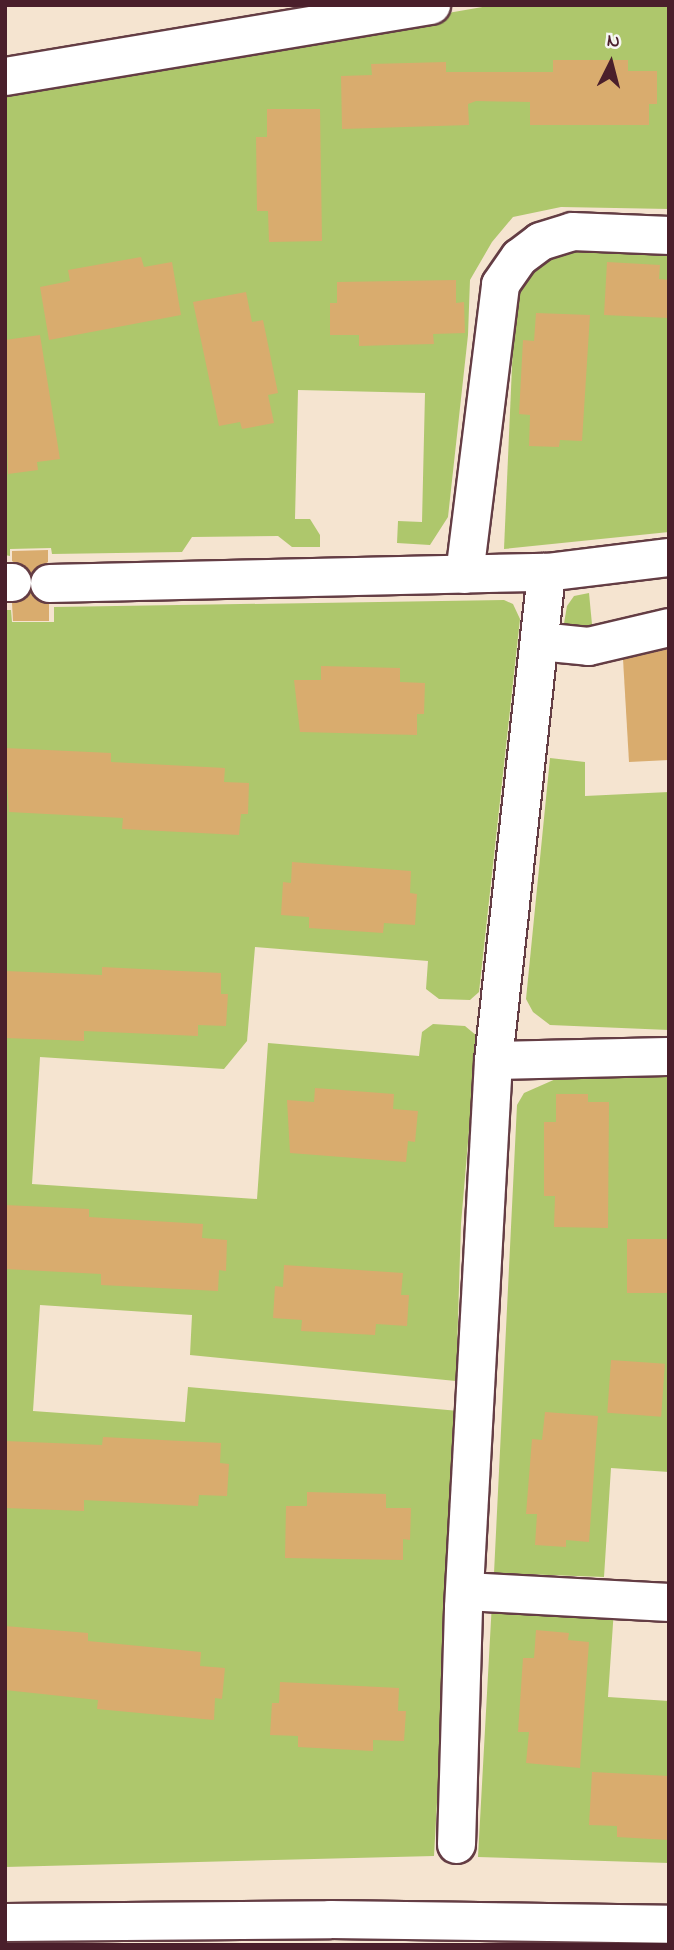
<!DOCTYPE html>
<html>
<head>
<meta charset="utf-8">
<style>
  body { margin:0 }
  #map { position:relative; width:674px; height:1950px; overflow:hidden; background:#f5e4d0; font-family:"Indie Flower",sans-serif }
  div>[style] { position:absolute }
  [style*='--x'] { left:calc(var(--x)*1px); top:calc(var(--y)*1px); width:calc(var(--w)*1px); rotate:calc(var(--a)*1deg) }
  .green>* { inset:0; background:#aec76c }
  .building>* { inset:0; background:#d9ac6e; transform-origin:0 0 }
  .roads { filter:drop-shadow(2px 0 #643d44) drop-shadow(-2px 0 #643d44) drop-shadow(0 2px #643d44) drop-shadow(0 -2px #643d44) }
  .minor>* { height:37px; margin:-18.5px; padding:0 18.5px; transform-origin:18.5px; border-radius:18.5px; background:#fff }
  span { translate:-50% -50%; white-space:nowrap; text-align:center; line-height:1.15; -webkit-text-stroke:7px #f6f6f2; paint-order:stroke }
  .frame { position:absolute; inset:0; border:7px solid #4a1f2b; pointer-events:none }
  .north { position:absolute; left:576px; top:28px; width:70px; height:70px; -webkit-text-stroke:5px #f6f6f2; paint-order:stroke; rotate:6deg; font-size:19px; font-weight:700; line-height:28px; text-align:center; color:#4a1f2b }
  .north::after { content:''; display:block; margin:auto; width:24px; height:32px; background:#4a1f2b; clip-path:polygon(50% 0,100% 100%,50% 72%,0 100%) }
</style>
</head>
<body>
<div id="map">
  <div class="green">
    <div style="clip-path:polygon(494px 5px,669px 5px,669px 209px,561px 207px,513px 217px,492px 242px,470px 280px,468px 335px,448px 517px,430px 545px,397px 543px,398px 521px,422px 522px,425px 393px,298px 390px,295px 519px,310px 519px,320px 535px,320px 547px,292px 547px,278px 536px,192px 537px,182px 552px,52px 554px,51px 548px,10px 549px,10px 556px,5px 555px,5px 90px)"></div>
    <div style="clip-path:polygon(568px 245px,669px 245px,669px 532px,504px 549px,515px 298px,521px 271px)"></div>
    <div style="clip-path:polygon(589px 593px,593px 635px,562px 635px,567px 606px,574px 596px)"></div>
    <div style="clip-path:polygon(504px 600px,513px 604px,520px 619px,479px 992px,470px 1000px,439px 999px,426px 989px,428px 961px,255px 947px,247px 1041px,224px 1069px,40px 1057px,32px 1184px,257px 1199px,268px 1043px,419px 1056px,422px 1032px,433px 1024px,465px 1026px,477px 1036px,461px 1224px,456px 1381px,190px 1355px,192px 1315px,40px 1305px,33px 1411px,185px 1422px,188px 1387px,459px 1411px,434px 1856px,5px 1867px,5px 610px,11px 610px,12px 622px,54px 622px,54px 607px)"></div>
    <div style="clip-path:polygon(550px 758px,585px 762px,585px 796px,669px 792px,669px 1030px,550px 1025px,533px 1012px,526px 999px)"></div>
    <div style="clip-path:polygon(669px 1074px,669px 1472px,611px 1468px,604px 1577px,494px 1573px,517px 1105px,524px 1093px,558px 1078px)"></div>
    <div style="clip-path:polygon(492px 1602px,614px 1609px,608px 1697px,669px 1701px,669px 1863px,478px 1857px)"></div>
  </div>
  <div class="building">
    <div style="clip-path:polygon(553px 60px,628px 60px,628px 71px,657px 71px,657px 104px,649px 104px,649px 125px,530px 125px,530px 102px,476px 101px,468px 104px,469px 125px,342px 129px,341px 76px,372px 75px,371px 64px,446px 62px,446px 72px,553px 72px)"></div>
    <div style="clip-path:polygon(267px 109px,320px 109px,322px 241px,269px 242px,268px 211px,257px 211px,256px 137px,267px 137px)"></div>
    <div style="clip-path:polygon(141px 257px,144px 267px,172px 262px,181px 315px,49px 340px,40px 287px,70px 281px,68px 270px)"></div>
    <div style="clip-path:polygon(607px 262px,660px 265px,659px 279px,669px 280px,669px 318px,604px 315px)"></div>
    <div style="clip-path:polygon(456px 280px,456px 303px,464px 302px,465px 333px,433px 334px,434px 344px,393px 345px,359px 346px,359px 335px,330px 335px,330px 303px,337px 303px,337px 282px)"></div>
    <div style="clip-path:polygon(246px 292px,252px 322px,263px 320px,278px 393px,268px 395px,274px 423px,242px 429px,240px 422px,219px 426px,193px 302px)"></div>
    <div style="clip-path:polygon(536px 313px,590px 315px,582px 441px,560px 440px,559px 447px,529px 446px,530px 415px,519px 414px,523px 340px,534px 341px)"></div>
    <div style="clip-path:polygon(40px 335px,60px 459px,37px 462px,38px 470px,8px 474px,5px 340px)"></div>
    <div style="clip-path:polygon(48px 550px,48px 562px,31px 573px,12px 561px,12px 551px)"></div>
    <div style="clip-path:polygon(30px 592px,49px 604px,49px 621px,13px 621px,12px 603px)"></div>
    <div style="clip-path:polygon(669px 649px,669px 760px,629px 762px,623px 659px)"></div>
    <div style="clip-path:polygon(321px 666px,400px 668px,400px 682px,425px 683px,424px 714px,417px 714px,417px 735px,300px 732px,294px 680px,321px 680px)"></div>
    <div style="clip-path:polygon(5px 748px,111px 753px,111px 762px,225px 768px,224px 782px,249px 783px,248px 814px,241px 814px,239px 835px,122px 829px,123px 818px,9px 812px)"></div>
    <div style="clip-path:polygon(292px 862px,411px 871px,410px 893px,417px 894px,415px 925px,384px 923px,383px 933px,309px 928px,309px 917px,281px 915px,283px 882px,291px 883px)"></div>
    <div style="clip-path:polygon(102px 967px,221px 973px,221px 994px,228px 994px,226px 1026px,198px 1025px,198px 1036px,84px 1031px,84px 1041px,5px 1038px,5px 971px,102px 975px)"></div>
    <div style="clip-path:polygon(315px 1088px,394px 1094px,393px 1109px,418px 1111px,415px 1142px,408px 1141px,406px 1162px,290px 1153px,287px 1100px,314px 1102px)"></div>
    <div style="clip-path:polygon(556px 1094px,588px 1094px,588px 1102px,609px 1102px,608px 1228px,554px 1227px,555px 1196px,544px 1196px,544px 1122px,556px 1122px)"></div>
    <div style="clip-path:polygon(5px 1205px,89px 1209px,89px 1217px,203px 1224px,202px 1238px,227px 1240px,226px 1271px,219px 1270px,218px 1291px,101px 1285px,101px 1274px,5px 1269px)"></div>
    <div style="left:627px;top:1239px;width:42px;height:54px"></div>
    <div style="clip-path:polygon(284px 1265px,403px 1273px,401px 1295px,409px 1295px,407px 1326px,376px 1324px,375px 1335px,301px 1331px,302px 1320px,273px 1318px,275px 1286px,283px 1287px)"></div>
    <div style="left:611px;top:1360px;width:54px;height:53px;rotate:4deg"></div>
    <div style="clip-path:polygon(545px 1412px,598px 1416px,589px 1542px,566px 1540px,566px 1547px,535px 1545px,537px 1514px,526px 1514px,532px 1439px,542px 1440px)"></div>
    <div style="clip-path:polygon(103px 1437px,221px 1443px,220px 1463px,229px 1464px,227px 1496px,199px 1495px,198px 1506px,84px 1500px,84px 1511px,5px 1508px,5px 1441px,102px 1445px)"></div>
    <div style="clip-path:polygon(307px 1492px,386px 1494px,386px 1508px,411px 1508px,410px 1540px,403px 1539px,403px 1560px,285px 1558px,286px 1506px,307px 1506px)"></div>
    <div style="clip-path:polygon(5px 1626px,88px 1633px,88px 1641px,201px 1652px,200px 1666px,225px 1668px,222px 1699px,215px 1698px,214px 1720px,97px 1709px,98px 1700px,5px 1690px)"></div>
    <div style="clip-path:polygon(536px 1630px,569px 1633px,568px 1640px,589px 1642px,580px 1768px,526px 1763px,529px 1732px,518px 1732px,523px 1658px,534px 1658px)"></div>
    <div style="clip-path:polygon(280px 1682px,399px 1688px,398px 1711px,406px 1711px,404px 1741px,373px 1740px,373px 1751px,298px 1747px,298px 1736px,270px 1735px,272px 1703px,279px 1703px)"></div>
    <div style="clip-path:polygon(592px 1772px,669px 1776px,669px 1840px,617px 1837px,617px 1826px,589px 1825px)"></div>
  </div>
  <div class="roads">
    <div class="minor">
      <div style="--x:5;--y:76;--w:432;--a:-9.5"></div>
      <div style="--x:464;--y:574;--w:292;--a:-82.9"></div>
      <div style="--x:500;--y:284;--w:33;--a:-55"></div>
      <div style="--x:519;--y:257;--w:26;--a:-37"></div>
      <div style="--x:540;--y:241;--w:34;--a:-17"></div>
      <div style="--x:572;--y:231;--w:97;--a:2.4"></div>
      <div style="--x:5;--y:582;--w:7;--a:0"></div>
      <div style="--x:49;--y:583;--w:497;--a:-1.3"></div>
      <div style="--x:546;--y:572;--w:124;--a:-7"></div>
      <div style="--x:539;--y:641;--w:49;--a:5.8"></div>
      <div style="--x:588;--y:646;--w:83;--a:-13.2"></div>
      <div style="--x:493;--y:1060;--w:176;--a:-1.3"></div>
      <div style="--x:465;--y:1591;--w:204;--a:3.1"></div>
      <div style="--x:456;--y:1844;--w:237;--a:-88.3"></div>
      <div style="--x:463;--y:1607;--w:548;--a:-86.86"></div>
      <div style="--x:493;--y:1060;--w:491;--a:-83.8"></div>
      <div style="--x:5;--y:1922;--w:325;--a:-0.5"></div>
      <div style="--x:330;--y:1919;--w:339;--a:0.8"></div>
    </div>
  </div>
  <div class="frame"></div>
  <div class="north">N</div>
</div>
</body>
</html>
